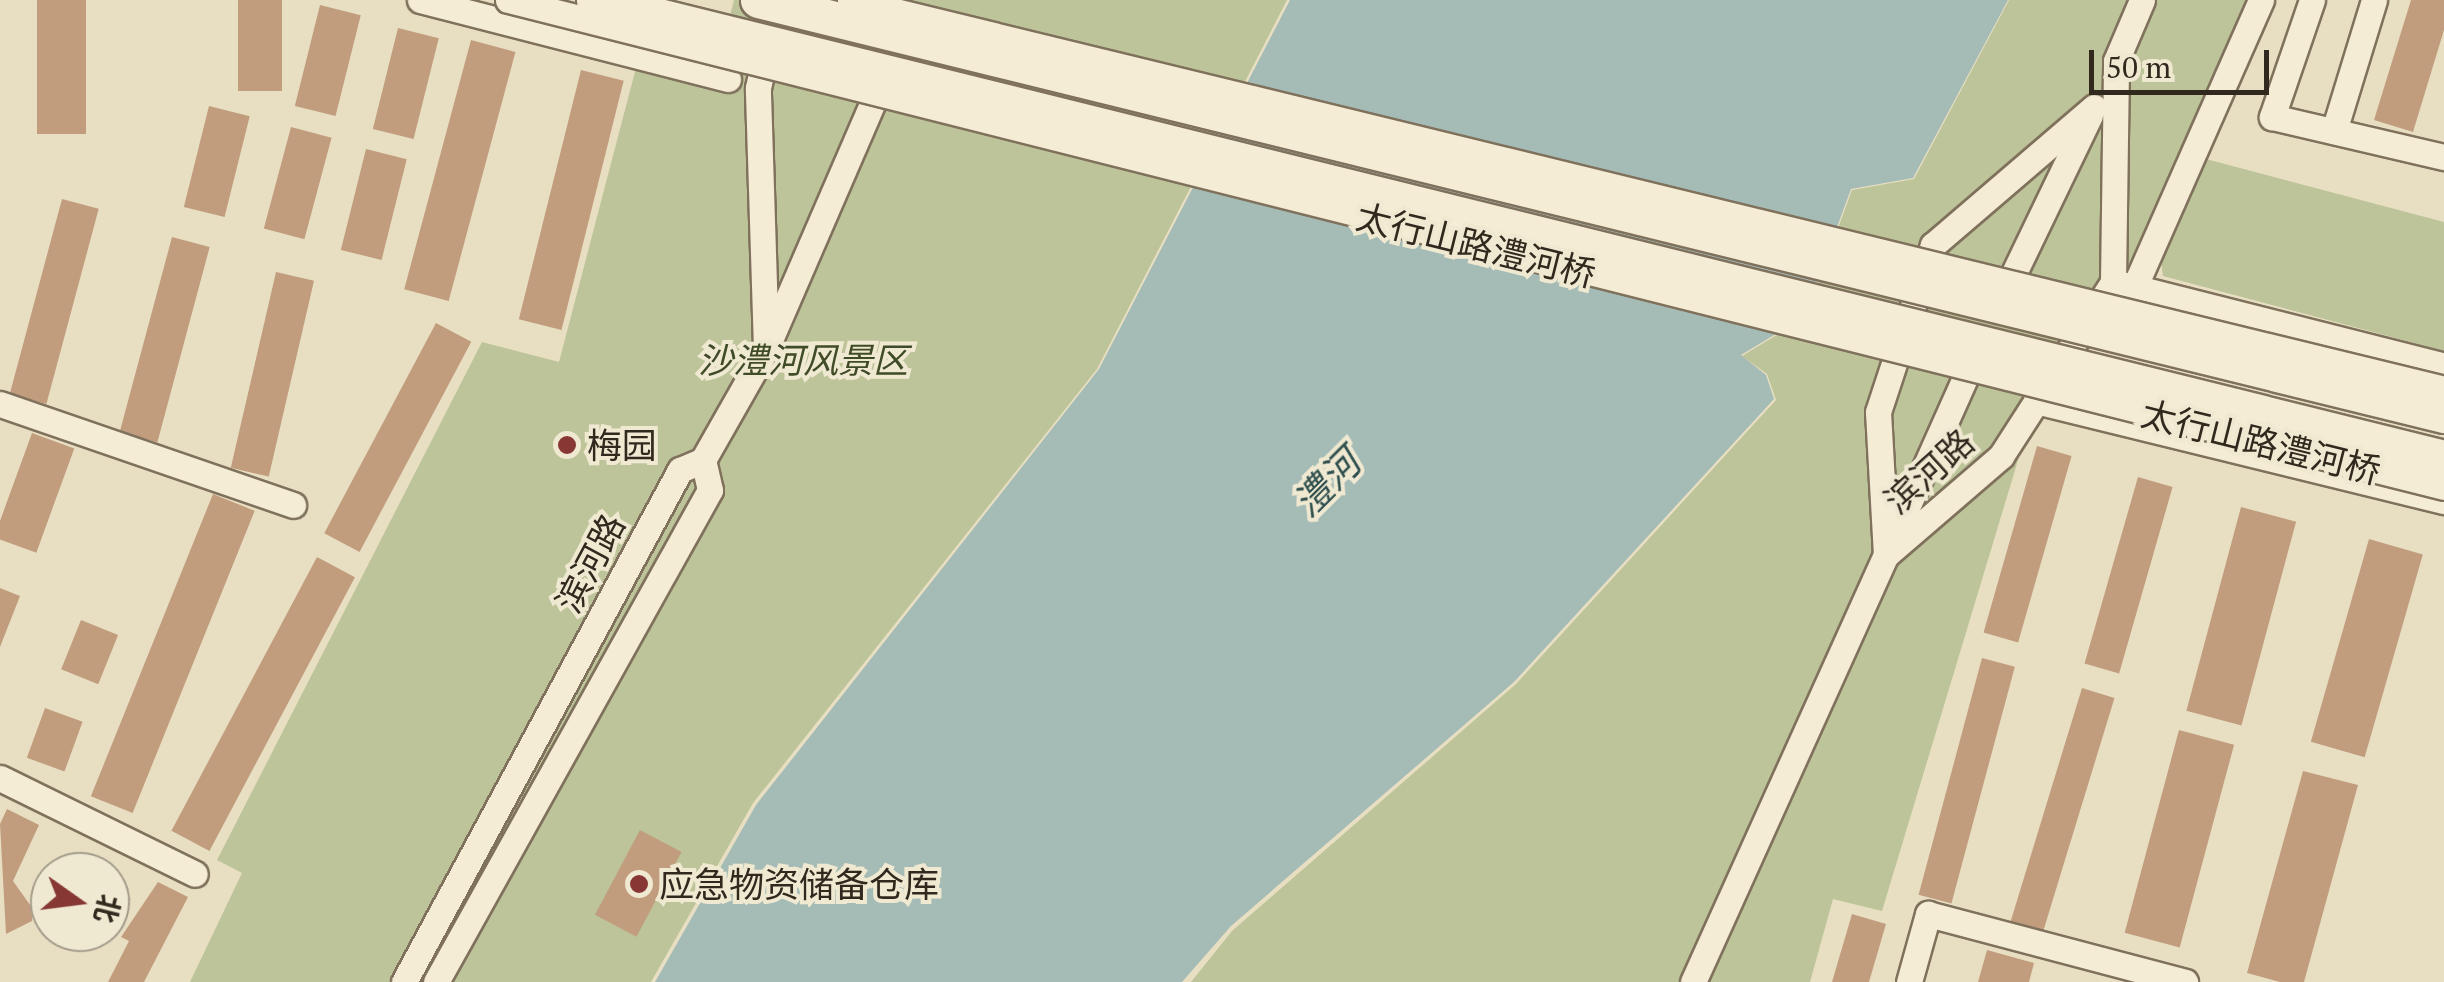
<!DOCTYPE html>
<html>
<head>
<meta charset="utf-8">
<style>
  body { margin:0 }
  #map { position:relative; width:2444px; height:982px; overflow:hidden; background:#e8dfc3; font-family:"PT Serif","Noto Sans SC",serif }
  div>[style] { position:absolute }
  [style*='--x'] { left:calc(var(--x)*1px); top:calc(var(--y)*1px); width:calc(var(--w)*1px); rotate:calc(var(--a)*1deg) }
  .green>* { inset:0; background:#bdc499 }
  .water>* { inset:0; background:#a5bbb6 }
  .building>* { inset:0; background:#c19d7e; transform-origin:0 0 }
  .roads { filter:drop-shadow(2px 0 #7f715c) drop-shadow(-2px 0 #7f715c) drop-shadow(0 2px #7f715c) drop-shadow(0 -2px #7f715c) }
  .street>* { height:25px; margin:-12.5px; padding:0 12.5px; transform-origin:12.5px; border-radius:12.5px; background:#f4ecd5 }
  .bridges { filter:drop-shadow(2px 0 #7f715c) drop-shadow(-2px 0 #7f715c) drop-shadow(0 2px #7f715c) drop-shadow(0 -2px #7f715c) }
  .street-bridge>* { height:25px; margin:-12.5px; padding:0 12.5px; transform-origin:12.5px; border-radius:12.5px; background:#f4ecd5 }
  .secondary-bridge>* { height:35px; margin:-17.5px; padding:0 17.5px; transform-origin:17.5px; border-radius:17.5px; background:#f4ecd5 }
  .dots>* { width:28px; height:28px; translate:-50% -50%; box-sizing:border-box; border:5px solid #f0e9d2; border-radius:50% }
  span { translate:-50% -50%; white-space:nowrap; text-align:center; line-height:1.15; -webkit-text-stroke:8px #f0e9d2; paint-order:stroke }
  .street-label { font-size:35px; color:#31291e }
  .park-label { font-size:35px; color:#404b27; font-style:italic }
  .poi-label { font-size:35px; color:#31291e }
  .left { translate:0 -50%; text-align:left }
  .water-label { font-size:38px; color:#2f4f4f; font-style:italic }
  .north { position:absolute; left:30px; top:852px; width:100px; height:100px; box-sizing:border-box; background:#f0e9d2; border:2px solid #a49c8a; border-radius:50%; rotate:104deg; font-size:28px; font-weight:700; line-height:40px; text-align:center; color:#31291e }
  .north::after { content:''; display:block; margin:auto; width:35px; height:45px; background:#873834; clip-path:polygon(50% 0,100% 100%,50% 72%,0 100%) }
  .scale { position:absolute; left:2089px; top:50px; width:180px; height:45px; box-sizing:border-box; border:5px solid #31291e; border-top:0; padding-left:12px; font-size:30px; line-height:35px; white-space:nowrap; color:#31291e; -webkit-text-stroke:8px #f0e9d2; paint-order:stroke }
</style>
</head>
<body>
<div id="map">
  <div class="green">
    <div style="clip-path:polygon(734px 0,1287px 0,1097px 369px,753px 803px,651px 982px,190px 982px,242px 873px,217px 860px,482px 342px,559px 362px,637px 64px,713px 84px)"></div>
    <div style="clip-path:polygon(2009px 0,2255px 0,2140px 255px,2091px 290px,2024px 396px,2025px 437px,1882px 911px,1833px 899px,1810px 982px,1191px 982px,1232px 931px,1516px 684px,1776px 400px,1767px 374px,1742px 356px,1805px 318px,1852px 190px,1914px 179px)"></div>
    <div style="clip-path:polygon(2206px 159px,2444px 222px,2444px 351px,2163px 276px,2160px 253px)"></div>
  </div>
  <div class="water">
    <div style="clip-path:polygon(1290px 0,2008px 0,1913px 178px,1851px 189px,1804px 317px,1741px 355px,1766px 375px,1774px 399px,1514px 682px,1231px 926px,1182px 982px,655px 982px,756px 805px,1099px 369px)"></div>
  </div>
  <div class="building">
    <div style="left:37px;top:0;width:49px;height:134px"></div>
    <div style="left:238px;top:0;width:44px;height:91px"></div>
    <div style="clip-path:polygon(2411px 0,2444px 0,2444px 30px,2413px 132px,2374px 120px)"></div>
    <div style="left:320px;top:5px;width:42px;height:104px;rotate:14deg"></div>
    <div style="left:398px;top:28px;width:42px;height:104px;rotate:14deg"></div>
    <div style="left:471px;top:40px;width:46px;height:258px;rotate:15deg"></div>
    <div style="left:581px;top:70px;width:44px;height:257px;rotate:14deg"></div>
    <div style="left:209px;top:106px;width:42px;height:104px;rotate:14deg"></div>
    <div style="left:291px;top:127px;width:42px;height:105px;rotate:15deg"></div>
    <div style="left:366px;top:149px;width:42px;height:104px;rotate:14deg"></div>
    <div style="left:62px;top:199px;width:38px;height:202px;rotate:15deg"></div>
    <div style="left:172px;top:237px;width:39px;height:202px;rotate:15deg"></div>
    <div style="left:276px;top:272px;width:39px;height:201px;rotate:13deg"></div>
    <div style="left:436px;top:323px;width:40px;height:238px;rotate:28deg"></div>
    <div style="left:32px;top:433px;width:45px;height:111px;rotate:20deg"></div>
    <div style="left:2037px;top:446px;width:36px;height:194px;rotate:16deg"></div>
    <div style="left:2138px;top:477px;width:36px;height:194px;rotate:16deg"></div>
    <div style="left:213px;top:494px;width:45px;height:326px;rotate:22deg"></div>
    <div style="left:2241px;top:507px;width:57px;height:211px;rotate:15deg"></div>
    <div style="left:2369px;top:539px;width:56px;height:211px;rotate:16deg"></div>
    <div style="left:317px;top:557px;width:43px;height:310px;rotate:28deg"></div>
    <div style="clip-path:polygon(0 588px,20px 596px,0 647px)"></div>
    <div style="left:81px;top:620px;width:40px;height:53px;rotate:22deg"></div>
    <div style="left:1982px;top:658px;width:34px;height:245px;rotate:15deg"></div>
    <div style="left:2082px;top:688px;width:34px;height:246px;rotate:17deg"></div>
    <div style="left:45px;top:708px;width:40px;height:53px;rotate:20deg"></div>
    <div style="left:2179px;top:730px;width:57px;height:210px;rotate:15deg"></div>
    <div style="clip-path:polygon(2303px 771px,2358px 785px,2304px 982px,2280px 982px,2247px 973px)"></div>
    <div style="clip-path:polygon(7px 809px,39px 825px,13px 881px,33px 909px,32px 921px,6px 934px,0 824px)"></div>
    <div style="left:640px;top:830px;width:47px;height:96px;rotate:28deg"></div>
    <div style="clip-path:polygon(158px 882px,188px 897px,144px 982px,108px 982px,129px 941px,121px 937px)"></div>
    <div style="clip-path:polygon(1852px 914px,1886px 924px,1869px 982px,1832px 982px)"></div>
    <div style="clip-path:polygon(1987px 950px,2034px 963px,2029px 982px,1978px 982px)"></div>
  </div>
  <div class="roads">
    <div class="street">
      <div style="--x:420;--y:0;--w:318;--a:14.4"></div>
      <div style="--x:2312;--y:0;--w:124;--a:108.9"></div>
      <div style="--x:2272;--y:117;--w:177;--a:13.1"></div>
      <div style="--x:2334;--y:131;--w:137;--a:-73"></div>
      <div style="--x:2113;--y:282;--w:341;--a:14.2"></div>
      <div style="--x:2134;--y:288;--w:315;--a:-66.2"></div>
      <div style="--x:2001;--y:300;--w:205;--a:-64.3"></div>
      <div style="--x:766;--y:348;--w:260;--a:-91.8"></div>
      <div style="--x:758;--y:88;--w:90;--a:-77.8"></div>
      <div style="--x:2036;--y:401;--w:420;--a:13.8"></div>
      <div style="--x:0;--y:404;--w:310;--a:19"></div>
      <div style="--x:1888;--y:550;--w:220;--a:-65.9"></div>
      <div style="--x:1886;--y:555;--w:143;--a:-93.2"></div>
      <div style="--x:1878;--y:412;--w:176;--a:-71.8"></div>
      <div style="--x:1933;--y:245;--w:212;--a:-40.6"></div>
      <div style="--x:0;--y:778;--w:217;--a:26.2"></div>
      <div style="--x:404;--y:982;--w:582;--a:-61.67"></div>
      <div style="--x:680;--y:470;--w:25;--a:-23"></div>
      <div style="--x:703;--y:460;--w:128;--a:-60.4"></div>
      <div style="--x:766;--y:349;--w:300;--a:-66.6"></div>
      <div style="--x:436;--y:982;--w:563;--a:-60.89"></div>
      <div style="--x:710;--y:490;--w:31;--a:-103"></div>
      <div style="--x:1693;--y:982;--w:469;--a:-65.7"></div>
      <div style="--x:1886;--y:555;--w:152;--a:-40.7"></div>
      <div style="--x:2001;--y:456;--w:207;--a:-57.2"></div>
      <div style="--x:2113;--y:282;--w:221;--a:-89.2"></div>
      <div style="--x:2116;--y:61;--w:66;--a:-66.9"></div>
      <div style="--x:1909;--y:982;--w:71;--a:-74.4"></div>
      <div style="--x:1928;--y:914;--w:266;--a:14.8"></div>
    </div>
  </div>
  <div class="bridges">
    <div class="street-bridge">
      <div style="--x:508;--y:0;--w:1996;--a:14.12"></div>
      <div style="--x:850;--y:0;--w:1641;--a:13.71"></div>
    </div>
    <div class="secondary-bridge">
      <div style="--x:594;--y:0;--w:1906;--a:13.9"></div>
      <div style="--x:758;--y:0;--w:1736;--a:13.83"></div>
    </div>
  </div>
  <div class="dots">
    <div style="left:567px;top:445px;background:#873834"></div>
    <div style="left:639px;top:884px;background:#873834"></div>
  </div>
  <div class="street-label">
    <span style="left:1476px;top:245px;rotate:14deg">太行山路澧河桥</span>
    <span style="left:2261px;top:442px;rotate:14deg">太行山路澧河桥</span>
    <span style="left:1929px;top:471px;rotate:-42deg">滨河路</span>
    <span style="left:590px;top:563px;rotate:-62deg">滨河路</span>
  </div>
  <div class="park-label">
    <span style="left:803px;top:360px">沙澧河风景区</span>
  </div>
  <div class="poi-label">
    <span class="left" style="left:587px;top:445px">梅园</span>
    <span class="left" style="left:659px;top:884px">应急物资储备仓库</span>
  </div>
  <div class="water-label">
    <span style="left:1327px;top:483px;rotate:-45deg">澧河</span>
  </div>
  <div class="north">北</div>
  <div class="scale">50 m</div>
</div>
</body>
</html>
